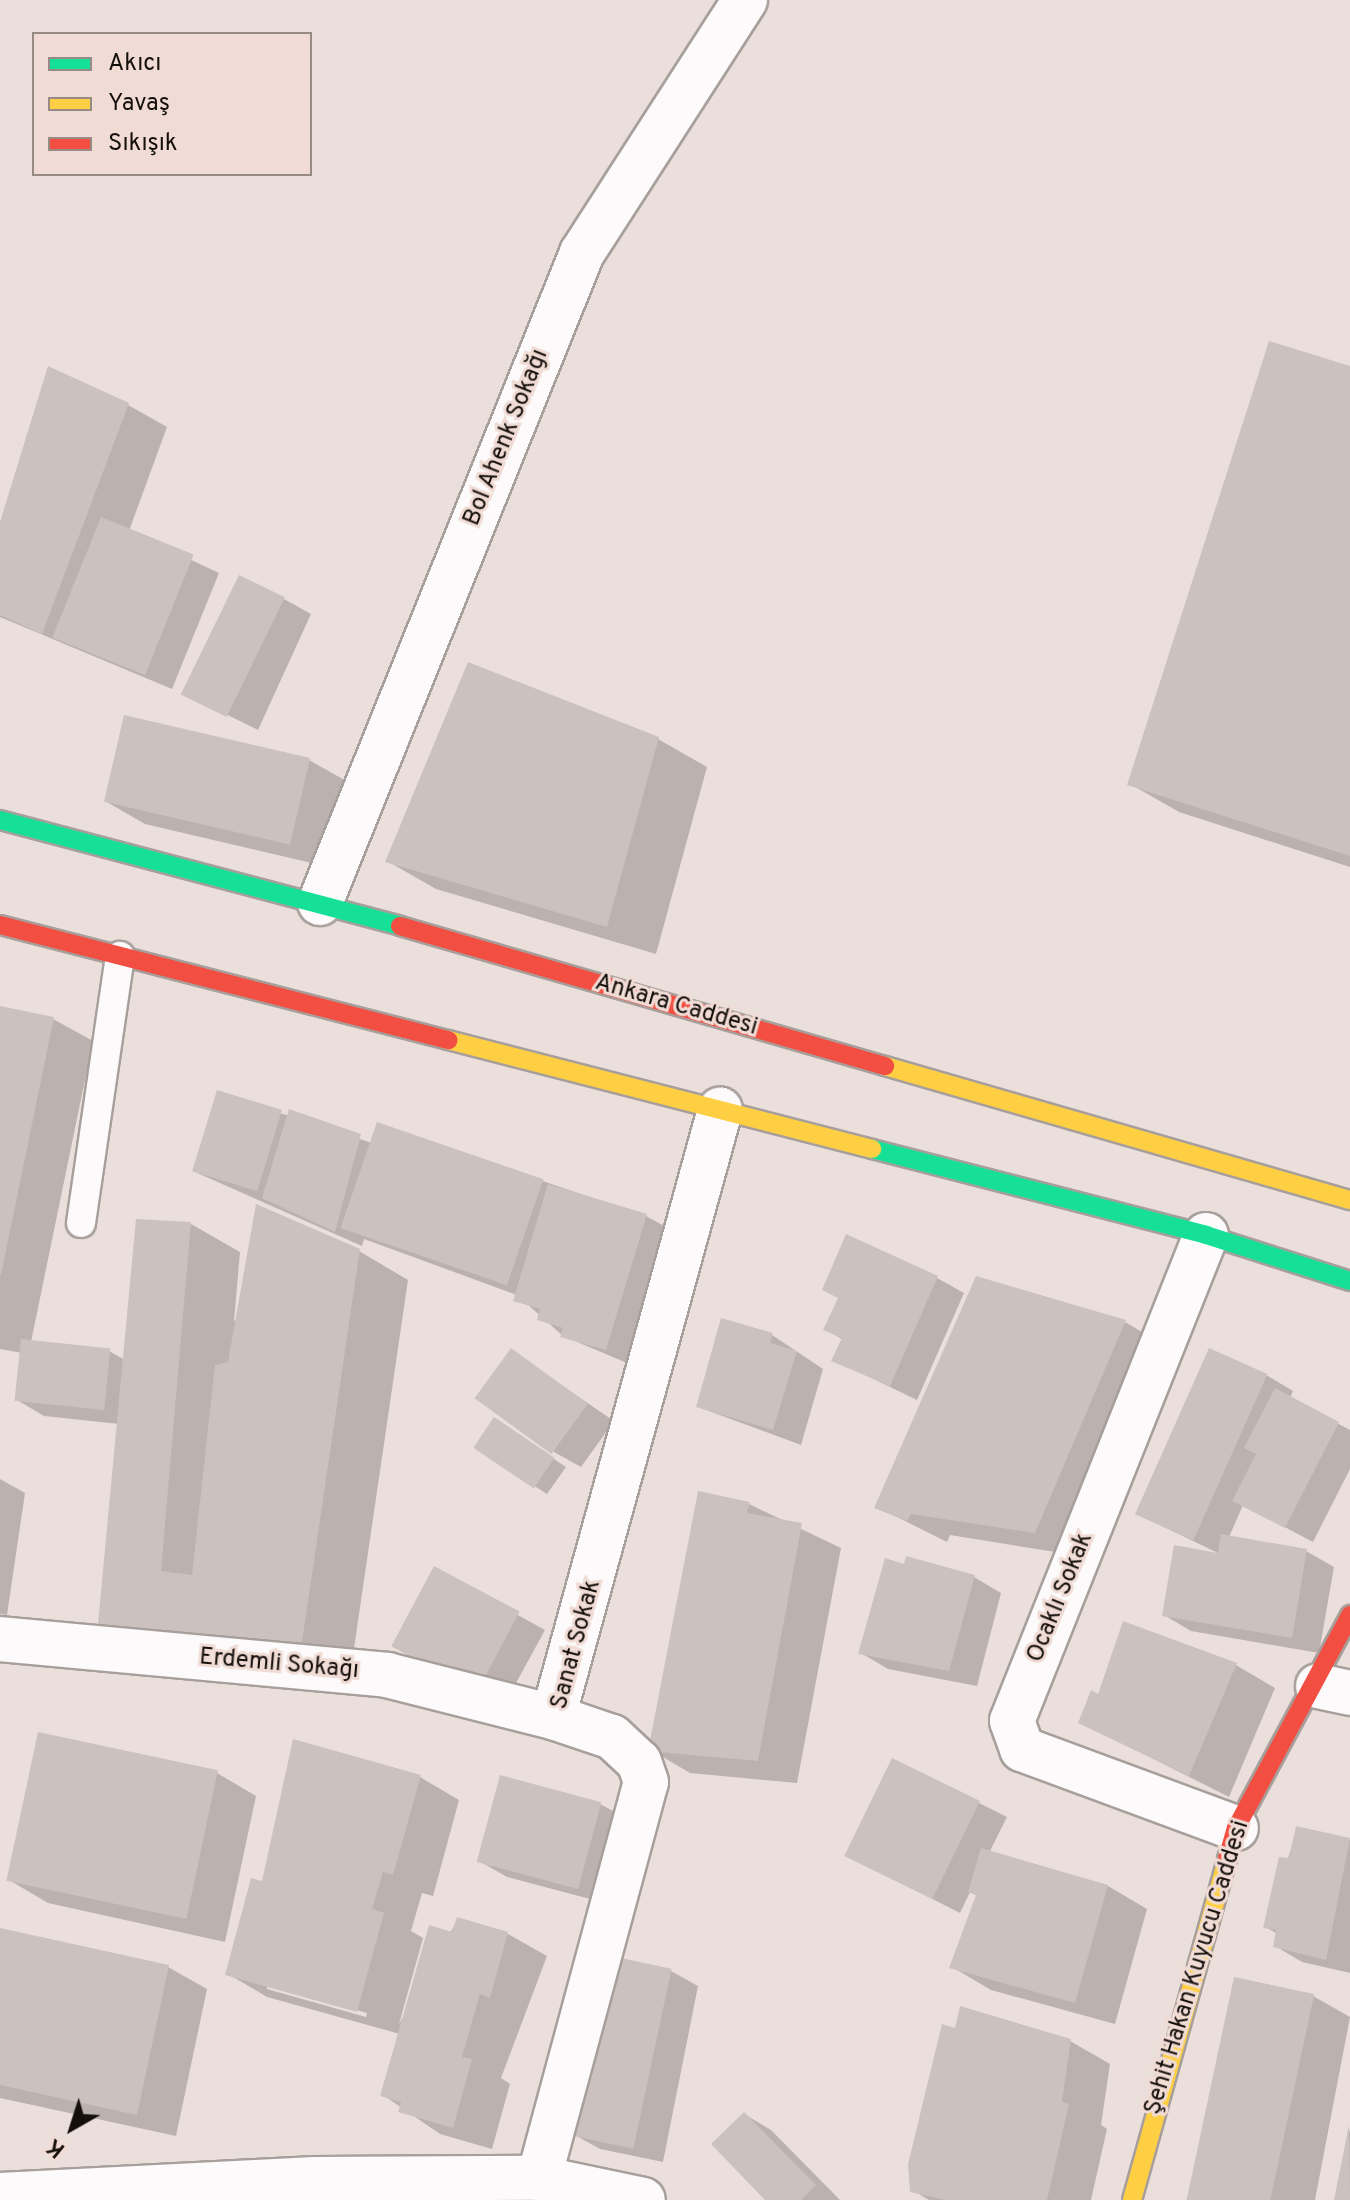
<!DOCTYPE html>
<html>
<head>
<meta charset="utf-8">
<style>
  body { margin:0 }
  #map { position:relative; width:1350px; height:2200px; overflow:hidden; background:#eadfdb; font-family:Overpass,sans-serif }
  div>[style] { position:absolute }
  [style*='--x'] { left:calc(var(--x)*1px); top:calc(var(--y)*1px); width:calc(var(--w)*1px); rotate:calc(var(--a)*1deg) }
  .shadow>* { inset:0; background:#0003 }
  .building>* { inset:0; background:#cbc2bf; transform-origin:0 0 }
  .roads { filter:drop-shadow(2px 0 #a79f9b) drop-shadow(-2px 0 #a79f9b) drop-shadow(0 2px #a79f9b) drop-shadow(0 -2px #a79f9b) }
  .lane>* { height:28px; margin:-14px; padding:0 14px; transform-origin:14px; border-radius:14px; background:#fcfafa }
  .street>* { height:44px; margin:-22px; padding:0 22px; transform-origin:22px; border-radius:22px; background:#fcfafa }
  .fast>* { height:18px; margin:-9px; padding:0 9px; transform-origin:9px; border-radius:9px; background:#16e098 }
  .slow>* { height:18px; margin:-9px; padding:0 9px; transform-origin:9px; border-radius:9px; background:#ffcf43 }
  .jam>* { height:18px; margin:-9px; padding:0 9px; transform-origin:9px; border-radius:9px; background:#f24e42 }
  span { translate:-50% -50%; white-space:nowrap; text-align:center; line-height:1.15; -webkit-text-stroke:6px #f0dcd5; paint-order:stroke }
  .street-label { font-size:24px; color:#150f0c }
  .legend { position:absolute; left:32px; top:32px; width:280px; height:144px; box-sizing:border-box; background:#f0dcd5; border:2px solid #988a85; margin:0; padding:10px 14px; list-style:none; font-size:24px; color:#150f0c }
  .legend li { display:flex; align-items:center; gap:16px; height:40px }
  .legend b { width:40px; border:2px solid #988a85 }
  .north { position:absolute; left:32px; top:2088px; width:80px; height:80px; -webkit-text-stroke:6px #f0dcd5; paint-order:stroke; rotate:219deg; font-size:22px; font-weight:700; line-height:32px; text-align:center; color:#150f0c }
  .north::after { content:''; display:block; margin:auto; width:28px; height:36px; background:#150f0c; clip-path:polygon(50% 0,100% 100%,50% 72%,0 100%) }
</style>
</head>
<body>
<div id="map">
  <div class="shadow">
    <div style="clip-path:polygon(1350px 368px,1350px 867px,1179px 812px,1130px 784px)"></div>
    <div style="clip-path:polygon(128px 405px,167px 427px,129px 531px,219px 573px,172px 689px,0 617px,0 528px)"></div>
    <div style="clip-path:polygon(284px 599px,311px 614px,258px 730px,187px 695px)"></div>
    <div style="clip-path:polygon(658px 739px,707px 767px,656px 954px,436px 889px,387px 861px)"></div>
    <div style="clip-path:polygon(309px 760px,348px 782px,329px 867px,145px 824px,105px 801px)"></div>
    <div style="clip-path:polygon(0 1008px,53px 1019px,93px 1041px,31px 1342px,109px 1351px,125px 1360px,191px 1224px,240px 1252px,234px 1321px,359px 1251px,408px 1280px,351px 1669px,148px 1661px,119px 1424px,44px 1416px,17px 1400px,22px 1353px,0 1349px)"></div>
    <div style="clip-path:polygon(219px 1093px,372px 1143px,378px 1125px,646px 1216px,686px 1238px,646px 1371px,563px 1336px,517px 1295px,364px 1239px,362px 1246px,195px 1172px)"></div>
    <div style="clip-path:polygon(937px 1278px,964px 1293px,917px 1400px,834px 1360px,843px 1340px,826px 1329px)"></div>
    <div style="clip-path:polygon(977px 1278px,1125px 1322px,1164px 1345px,1074px 1555px,950px 1535px,947px 1542px,877px 1507px)"></div>
    <div style="clip-path:polygon(772px 1335px,823px 1369px,801px 1445px,698px 1407px)"></div>
    <div style="clip-path:polygon(511px 1351px,614px 1421px,581px 1467px,554px 1452px)"></div>
    <div style="clip-path:polygon(1266px 1375px,1293px 1391px,1290px 1398px,1350px 1430px,1350px 1469px,1313px 1542px,1243px 1505px,1229px 1537px,1306px 1551px,1334px 1567px,1319px 1653px,1191px 1631px,1164px 1615px,1220px 1554px,1137px 1514px)"></div>
    <div style="clip-path:polygon(508px 1428px,566px 1467px,547px 1494px,475px 1448px)"></div>
    <div style="clip-path:polygon(0 1479px,25px 1493px,7px 1615px,0 1614px)"></div>
    <div style="clip-path:polygon(749px 1504px,841px 1548px,797px 1783px,690px 1773px,651px 1750px)"></div>
    <div style="clip-path:polygon(906px 1566px,974px 1577px,1001px 1593px,977px 1686px,888px 1669px,861px 1653px)"></div>
    <div style="clip-path:polygon(435px 1569px,545px 1630px,503px 1707px,420px 1661px)"></div>
    <div style="clip-path:polygon(1236px 1665px,1275px 1688px,1229px 1797px,1080px 1722px,1100px 1697px)"></div>
    <div style="clip-path:polygon(893px 1760px,1007px 1817px,989px 1853px,1108px 1886px,1147px 1909px,1115px 2024px,991px 1990px,952px 1967px,978px 1896px,970px 1892px,960px 1913px,848px 1856px)"></div>
    <div style="clip-path:polygon(217px 1773px,256px 1796px,225px 1942px,48px 1903px,9px 1880px)"></div>
    <div style="clip-path:polygon(evenodd,420px 1777px,459px 1800px,433px 1896px,422px 1893px,411px 1931px,423px 1938px,399px 2024px,458px 1919px,508px 1934px,547px 1956px,501px 2078px,510px 2084px,492px 2149px,440px 2134px,383px 2095px,400px 2034px,267px 1997px,228px 1974px,263px 1883px,420px 1777px,267px 1985px,367px 2013px,366px 2017px,267px 1989px,267px 1985px)"></div>
    <div style="clip-path:polygon(600px 1804px,628px 1819px,605px 1903px,507px 1877px,479px 1861px)"></div>
    <div style="clip-path:polygon(1298px 1828px,1350px 1840px,1350px 1973px,1302px 1962px,1275px 1946px,1278px 1934px,1265px 1927px)"></div>
    <div style="clip-path:polygon(0 1930px,168px 1967px,207px 1989px,176px 2136px,0 2098px)"></div>
    <div style="clip-path:polygon(671px 1971px,698px 1986px,663px 2162px,600px 2149px,573px 2134px)"></div>
    <div style="clip-path:polygon(1313px 1996px,1350px 2017px,1315px 2200px,1190px 2200px)"></div>
    <div style="clip-path:polygon(956px 2031px,1070px 2041px,1110px 2064px,1101px 2125px,1107px 2129px,1091px 2200px,929px 2200px,912px 2190px)"></div>
    <div style="clip-path:polygon(744px 2114px,771px 2130px,840px 2200px,768px 2200px)"></div>
    <div style="clip-path:polygon(1350px 2128px,1350px 2200px,1336px 2200px)"></div>
  </div>
  <div class="building">
    <div style="clip-path:polygon(1269px 341px,1350px 366px,1350px 856px,1127px 785px)"></div>
    <div style="clip-path:polygon(48px 366px,129px 403px,42px 634px,0 615px,0 522px)"></div>
    <div style="left:101px;top:517px;width:100px;height:130px;rotate:22deg"></div>
    <div style="left:239px;top:575px;width:51px;height:133px;rotate:26deg"></div>
    <div style="clip-path:polygon(468px 662px,659px 737px,607px 927px,385px 862px)"></div>
    <div style="left:124px;top:715px;width:191px;height:89px;rotate:13deg"></div>
    <div style="clip-path:polygon(0 1006px,54px 1017px,1px 1275px,0 1275px)"></div>
    <div style="left:217px;top:1090px;width:68px;height:85px;rotate:17deg"></div>
    <div style="clip-path:polygon(289px 1109px,361px 1134px,335px 1232px,262px 1198px)"></div>
    <div style="left:377px;top:1122px;width:176px;height:112px;rotate:19deg"></div>
    <div style="clip-path:polygon(548px 1184px,647px 1214px,606px 1350px,560px 1337px,563px 1328px,537px 1320px,540px 1309px,513px 1301px)"></div>
    <div style="clip-path:polygon(256px 1204px,360px 1249px,302px 1642px,97px 1634px,136px 1219px,191px 1222px,161px 1571px,192px 1575px,215px 1365px,228px 1362px)"></div>
    <div style="clip-path:polygon(846px 1234px,938px 1276px,890px 1386px,831px 1361px,842px 1338px,823px 1330px,838px 1298px,822px 1290px)"></div>
    <div style="clip-path:polygon(976px 1276px,1126px 1320px,1035px 1533px,911px 1514px,907px 1521px,874px 1508px)"></div>
    <div style="clip-path:polygon(721px 1318px,773px 1333px,770px 1343px,797px 1351px,773px 1430px,696px 1407px)"></div>
    <div style="left:21px;top:1339px;width:90px;height:62px;rotate:6deg"></div>
    <div style="left:511px;top:1348px;width:95px;height:62px;rotate:36deg"></div>
    <div style="left:1209px;top:1348px;width:64px;height:182px;rotate:24deg"></div>
    <div style="clip-path:polygon(1275px 1388px,1339px 1422px,1285px 1528px,1232px 1501px,1256px 1454px,1244px 1448px)"></div>
    <div style="left:494px;top:1417px;width:73px;height:37px;rotate:34deg"></div>
    <div style="clip-path:polygon(698px 1491px,750px 1502px,747px 1513px,802px 1523px,758px 1761px,648px 1751px)"></div>
    <div style="clip-path:polygon(1221px 1534px,1307px 1549px,1292px 1638px,1162px 1616px,1174px 1545px,1218px 1553px)"></div>
    <div style="clip-path:polygon(906px 1556px,975px 1575px,949px 1671px,858px 1654px,885px 1558px,904px 1564px)"></div>
    <div style="left:434px;top:1566px;width:97px;height:91px;rotate:28deg"></div>
    <div style="clip-path:polygon(1123px 1621px,1237px 1663px,1189px 1776px,1078px 1723px,1091px 1690px,1098px 1694px)"></div>
    <div style="left:38px;top:1732px;width:184px;height:152px;rotate:12deg"></div>
    <div style="clip-path:polygon(293px 1739px,421px 1775px,393px 1875px,383px 1872px,372px 1909px,384px 1913px,357px 2012px,225px 1975px,251px 1878px,262px 1881px)"></div>
    <div style="left:892px;top:1758px;width:98px;height:109px;rotate:26deg"></div>
    <div style="left:500px;top:1775px;width:105px;height:90px;rotate:15deg"></div>
    <div style="clip-path:polygon(1296px 1826px,1350px 1838px,1326px 1960px,1273px 1947px,1276px 1930px,1263px 1928px,1279px 1857px,1289px 1858px)"></div>
    <div style="clip-path:polygon(981px 1848px,1108px 1885px,1075px 2003px,949px 1968px,976px 1895px,968px 1892px)"></div>
    <div style="clip-path:polygon(457px 1917px,508px 1932px,490px 1998px,480px 1994px,462px 2057px,472px 2059px,453px 2128px,398px 2112px,401px 2102px,380px 2096px,429px 1925px,452px 1932px)"></div>
    <div style="clip-path:polygon(0 1928px,169px 1965px,137px 2115px,0 2085px)"></div>
    <div style="left:607px;top:1955px;width:66px;height:184px;rotate:12deg"></div>
    <div style="left:1234px;top:1977px;width:82px;height:228px;rotate:12deg"></div>
    <div style="clip-path:polygon(960px 2006px,1071px 2039px,1062px 2102px,1069px 2104px,1047px 2200px,945px 2200px,910px 2192px,908px 2164px,942px 2024px,955px 2028px)"></div>
    <div style="clip-path:polygon(744px 2112px,816px 2185px,801px 2200px,765px 2200px,711px 2144px)"></div>
    <div style="clip-path:polygon(1349px 2125px,1350px 2200px,1334px 2200px)"></div>
  </div>
  <div class="roads">
    <div class="lane">
      <div style="--x:81;--y:1223;--w:270;--a:-81.7"></div>
    </div>
    <div class="street">
      <div style="--x:320;--y:903;--w:701;--a:-68.05"></div>
      <div style="--x:582;--y:253;--w:301;--a:-57.2"></div>
      <div style="--x:1206;--y:1235;--w:523;--a:111.76"></div>
      <div style="--x:1012;--y:1721;--w:30;--a:70"></div>
      <div style="--x:1022;--y:1749;--w:228;--a:20.3"></div>
      <div style="--x:0;--y:1639;--w:389;--a:5.3"></div>
      <div style="--x:387;--y:1675;--w:171;--a:14.2"></div>
      <div style="--x:1318;--y:1686;--w:33;--a:12"></div>
      <div style="--x:539;--y:2178;--w:410;--a:-74.9"></div>
      <div style="--x:646;--y:1782;--w:21;--a:-109"></div>
      <div style="--x:639;--y:1762;--w:37;--a:-137"></div>
      <div style="--x:612;--y:1737;--w:62;--a:-161.3"></div>
      <div style="--x:553;--y:1717;--w:630;--a:-74.62"></div>
      <div style="--x:0;--y:2195;--w:315;--a:-2.9"></div>
      <div style="--x:315;--y:2179;--w:224;--a:-0.3"></div>
      <div style="--x:539;--y:2178;--w:106;--a:11.9"></div>
    </div>
    <div class="fast">
      <div style="--x:0;--y:820;--w:414;--a:14.8"></div>
      <div style="--x:872;--y:1149;--w:345;--a:14.4"></div>
      <div style="--x:1206;--y:1235;--w:151;--a:17.7"></div>
    </div>
    <div class="slow">
      <div style="--x:448;--y:1040;--w:438;--a:14.4"></div>
      <div style="--x:885;--y:1066;--w:484;--a:16.1"></div>
      <div style="--x:1132;--y:2200;--w:354;--a:-74.4"></div>
    </div>
    <div class="jam">
      <div style="--x:0;--y:925;--w:463;--a:14.4"></div>
      <div style="--x:400;--y:926;--w:505;--a:16.1"></div>
      <div style="--x:1227;--y:1859;--w:32;--a:-74"></div>
      <div style="--x:1236;--y:1828;--w:242;--a:-61.8"></div>
    </div>
  </div>
  <div class="street-label">
    <span style="left:507px;top:438px;rotate:-68deg">Bol Ahenk Sokağı</span>
    <span style="left:676px;top:1006px;rotate:16deg">Ankara Caddesi</span>
    <span style="left:1061px;top:1598px;rotate:-68deg">Ocaklı Sokak</span>
    <span style="left:577px;top:1645px;rotate:-75deg">Sanat Sokak</span>
    <span style="left:279px;top:1665px;rotate:5deg">Erdemli Sokağı</span>
    <span style="left:1198px;top:1968px;rotate:-73deg">Şehit Hakan Kuyucu Caddesi</span>
  </div>
  <ul class="legend">
  <li><b style="height:10px;background:#16e098"></b>Akıcı</li>
  <li><b style="height:10px;background:#ffcf43"></b>Yavaş</li>
  <li><b style="height:10px;background:#f24e42"></b>Sıkışık</li>
  </ul>
  <div class="north">K</div>
</div>
</body>
</html>
